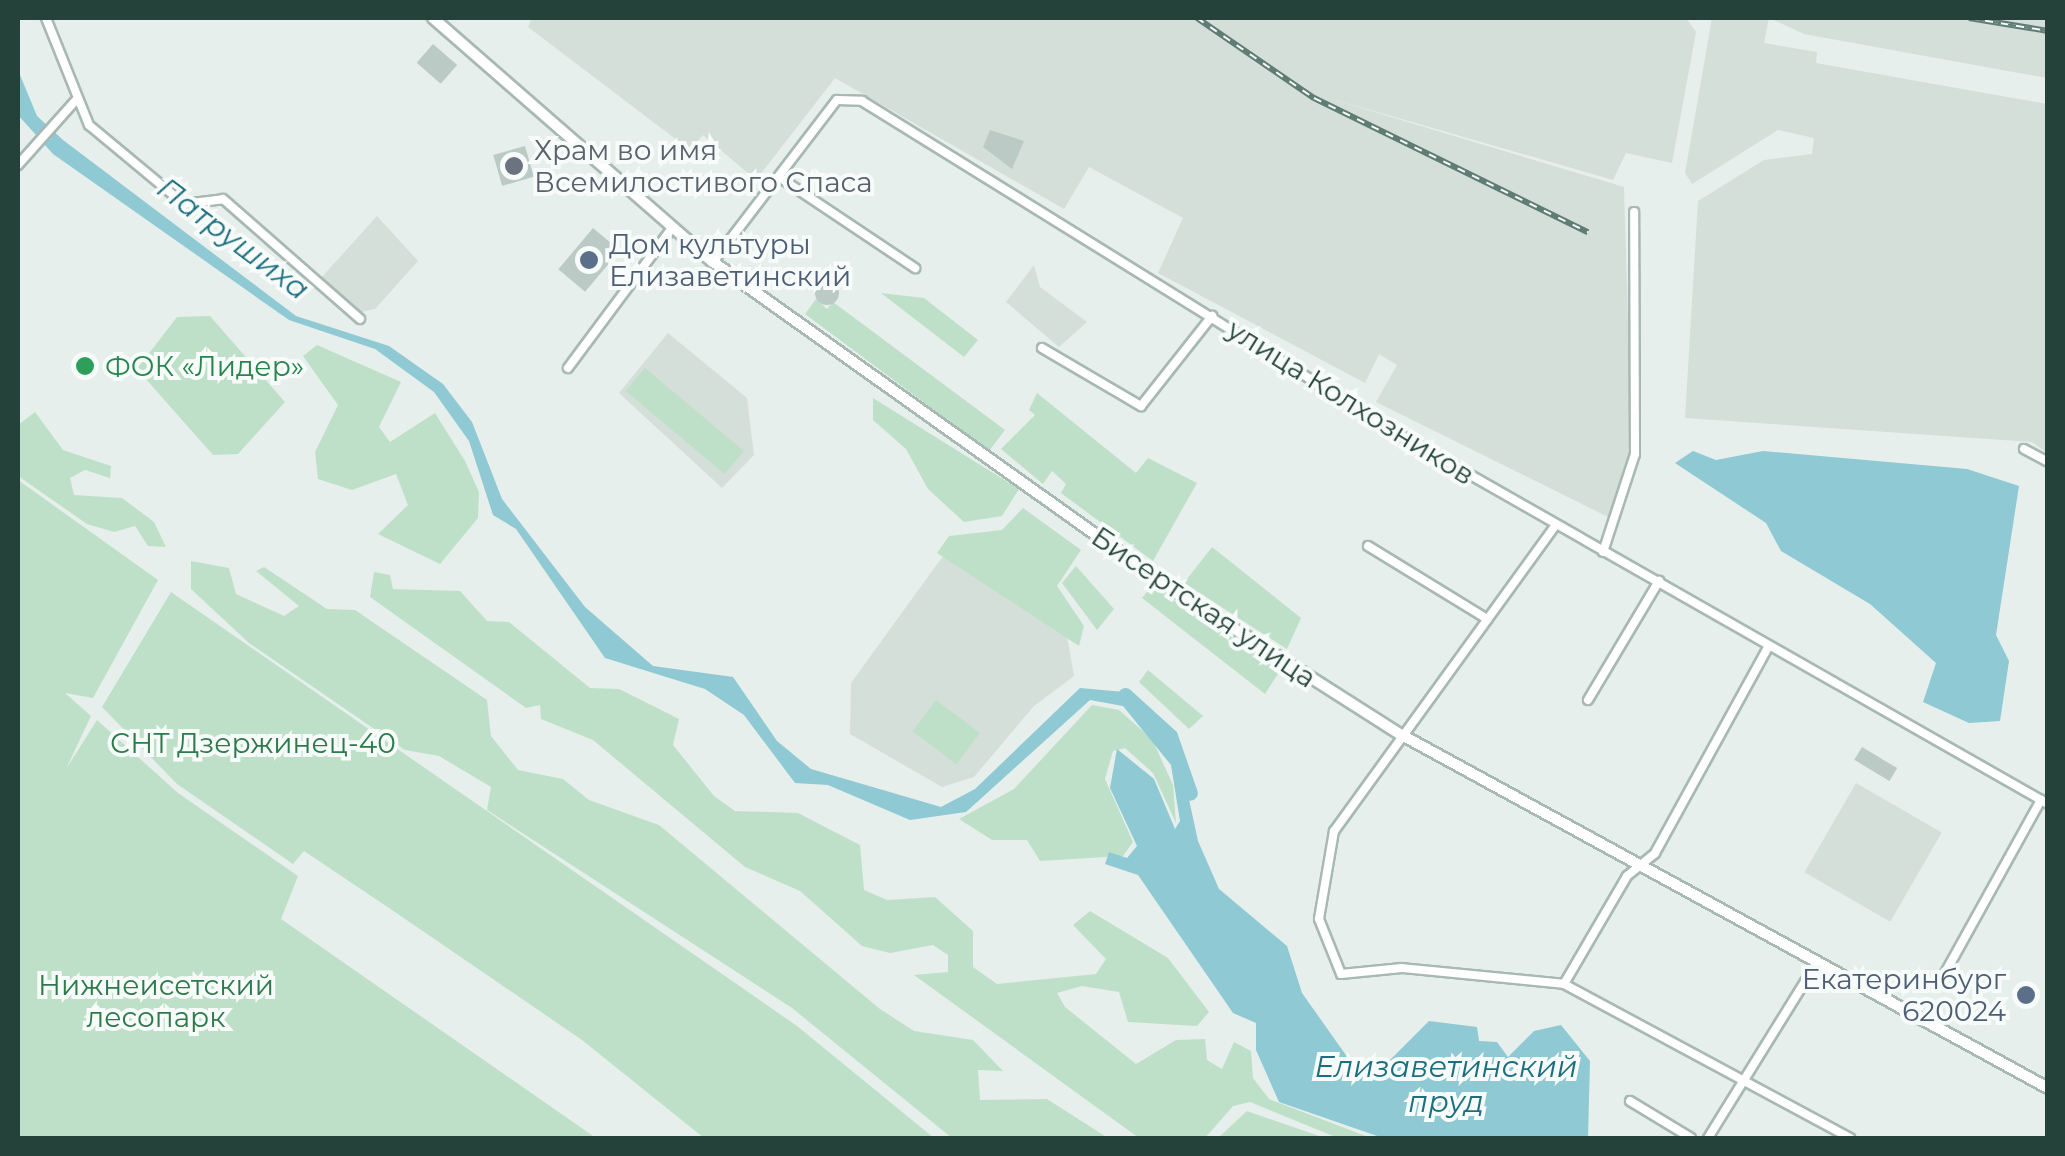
<!DOCTYPE html>
<html>
<head>
<meta charset="utf-8">
<style>
  body { margin:0 }
  #map { position:relative; width:2065px; height:1156px; overflow:hidden; background:#e6efeb; font-family:Montserrat,sans-serif }
  div>[style] { position:absolute }
  [style*='--x'] { left:calc(var(--x)*1px); top:calc(var(--y)*1px); width:calc(var(--w)*1px); rotate:calc(var(--a)*1deg) }
  .built>* { inset:0; background:#d4dfda; transform-origin:0 0 }
  .green>* { inset:0; background:#bfe0c8; transform-origin:0 0 }
  .water>* { inset:0; background:#8ec9d4 }
  .river>* { height:15px; margin:-7.5px; padding:0 7.5px; transform-origin:7.5px; border-radius:7.5px; background:#8ec9d4 }
  .building>* { inset:0; background:#bbcac4; transform-origin:0 0 }
  .round { border-radius:50% }
  .roads { filter:drop-shadow(2px 0 #a8b8b2) drop-shadow(-2px 0 #a8b8b2) drop-shadow(0 2px #a8b8b2) drop-shadow(0 -2px #a8b8b2) }
  .street>* { height:8px; margin:-4px; padding:0 4px; transform-origin:4px; border-radius:4px; background:#fff }
  .secondary>* { height:10px; margin:-5px; padding:0 5px; transform-origin:5px; border-radius:5px; background:#fff }
  .rail>* { height:6px; margin-top:-3px; transform-origin:0; background:repeating-linear-gradient(90deg,#f7fbf9 0 8px,#5f7d75 0 16px); box-sizing:border-box; border-block:2px solid #5f7d75 }
  .dots>* { width:28px; height:28px; translate:-50% -50%; box-sizing:border-box; border:5px solid #f7fbf9; border-radius:50% }
  span { translate:-50% -50%; white-space:nowrap; text-align:center; line-height:1.15; -webkit-text-stroke:8px #f7fbf9; paint-order:stroke }
  .worship-label { font-size:28px; color:#5b616d }
  .left { translate:0 -50%; text-align:left }
  .service-label { font-size:28px; color:#4e5e75 }
  .right { translate:-100% -50%; text-align:right }
  .leisure-label { font-size:28px; color:#27864d }
  .street-label { font-size:28px; color:#24423a }
  .park-label { font-size:28px; color:#2d7a4b }
  .water-label { font-size:30px; color:#1c6f80; font-style:italic }
  .frame { position:absolute; inset:0; border:20px solid #24423a; pointer-events:none }
</style>
</head>
<body>
<div id="map">
  <div class="built">
    <div style="clip-path:polygon(532px 18px,1686px 18px,1696px 32px,1672px 163px,1626px 153px,1613px 180px,1318px 95px,1624px 187px,1632px 453px,1608px 517px,1376px 402px,1397px 365px,1379px 354px,1365px 383px,1158px 273px,1183px 218px,1089px 167px,1064px 209px,835px 78px,756px 180px,703px 135px,690px 150px,528px 27px)"></div>
    <div style="clip-path:polygon(1712px 18px,2047px 18px,2047px 78px,1804px 34px,1769px 18px,1764px 43px,1817px 52px,1816px 63px,2047px 104px,2047px 453px,2032px 442px,1685px 418px,1698px 201px,1764px 160px,1812px 154px,1814px 138px,1778px 130px,1692px 184px,1685px 173px)"></div>
    <div style="clip-path:polygon(377px 216px,418px 261px,375px 309px,361px 312px,321px 278px)"></div>
    <div style="clip-path:polygon(1034px 265px,1040px 287px,1087px 322px,1059px 347px,1006px 302px)"></div>
    <div style="clip-path:polygon(668px 333px,747px 398px,754px 455px,722px 488px,619px 393px)"></div>
    <div style="clip-path:polygon(943px 556px,1065px 624px,1074px 676px,1034px 706px,974px 777px,942px 787px,850px 734px,851px 683px)"></div>
    <div style="left:1856px;top:783px;width:99px;height:103px;rotate:30deg"></div>
  </div>
  <div class="green">
    <div style="clip-path:polygon(881px 293px,924px 298px,978px 340px,964px 357px)"></div>
    <div style="clip-path:polygon(816px 299px,827px 309px,833px 302px,1005px 430px,989px 451px,805px 314px)"></div>
    <div style="clip-path:polygon(210px 316px,285px 402px,238px 454px,213px 455px,137px 369px,177px 317px)"></div>
    <div style="clip-path:polygon(317px 345px,401px 382px,379px 427px,390px 442px,435px 413px,465px 461px,479px 492px,478px 518px,440px 564px,378px 534px,408px 505px,396px 474px,352px 490px,318px 479px,315px 452px,338px 405px,303px 356px)"></div>
    <div style="left:645px;top:368px;width:129px;height:30px;rotate:40deg"></div>
    <div style="clip-path:polygon(1037px 393px,1136px 473px,1148px 458px,1197px 483px,1153px 561px,1061px 493px,1066px 484px,1052px 471px,1043px 484px,1001px 449px,1035px 415px,1029px 410px)"></div>
    <div style="clip-path:polygon(873px 398px,1019px 489px,1002px 516px,964px 522px,928px 489px,906px 449px,873px 420px)"></div>
    <div style="clip-path:polygon(35px 412px,63px 450px,111px 466px,110px 478px,85px 470px,70px 478px,74px 495px,122px 498px,154px 522px,166px 547px,148px 546px,135px 526px,114px 532px,87px 524px,18px 476px,18px 425px)"></div>
    <div style="clip-path:polygon(18px 480px,158px 580px,93px 698px,65px 693px,91px 716px,66px 769px,97px 720px,178px 793px,298px 876px,281px 919px,596px 1138px,18px 1138px)"></div>
    <div style="clip-path:polygon(1023px 508px,1081px 550px,1057px 586px,1084px 626px,1079px 646px,937px 553px,949px 536px,1002px 530px)"></div>
    <div style="clip-path:polygon(1212px 547px,1301px 618px,1287px 649px,1184px 583px)"></div>
    <div style="clip-path:polygon(191px 561px,229px 568px,236px 594px,284px 616px,299px 606px,256px 571px,264px 567px,327px 609px,355px 610px,487px 700px,491px 736px,518px 770px,563px 779px,589px 800px,659px 825px,880px 1009px,914px 1031px,973px 1040px,1003px 1071px,978px 1070px,980px 1100px,1047px 1099px,1108px 1138px,952px 1138px,792px 1008px,487px 810px,491px 787px,439px 756px,405px 750px,249px 643px,191px 589px)"></div>
    <div style="clip-path:polygon(1076px 566px,1114px 609px,1097px 630px,1062px 583px)"></div>
    <div style="clip-path:polygon(374px 572px,390px 575px,393px 589px,460px 591px,487px 621px,509px 622px,590px 688px,619px 689px,679px 719px,673px 745px,714px 796px,735px 811px,798px 813px,860px 845px,864px 890px,887px 900px,935px 897px,973px 931px,973px 967px,997px 984px,1096px 974px,1106px 959px,1073px 925px,1090px 911px,1168px 958px,1209px 1012px,1197px 1026px,1128px 1022px,1119px 992px,1082px 986px,1057px 993px,1065px 1007px,1136px 1064px,1176px 1040px,1205px 1039px,1207px 1060px,1222px 1069px,1234px 1042px,1251px 1051px,1253px 1078px,1269px 1099px,1371px 1138px,1338px 1138px,1250px 1102px,1233px 1106px,1205px 1138px,1139px 1138px,914px 975px,948px 972px,948px 955px,933px 945px,890px 953px,862px 946px,800px 891px,745px 867px,593px 740px,541px 719px,540px 705px,526px 708px,370px 597px)"></div>
    <div style="clip-path:polygon(1152px 586px,1281px 669px,1265px 694px,1142px 598px)"></div>
    <div style="clip-path:polygon(171px 592px,797px 1026px,934px 1138px,704px 1138px,582px 1040px,392px 910px,304px 851px,293px 864px,177px 784px,102px 707px)"></div>
    <div style="clip-path:polygon(1148px 670px,1203px 716px,1189px 729px,1139px 682px)"></div>
    <div style="left:936px;top:700px;width:55px;height:39px;rotate:37deg"></div>
    <div style="clip-path:polygon(1092px 705px,1119px 710px,1152px 739px,1173px 785px,1176px 823px,1153px 773px,1125px 748px,1113px 751px,1105px 779px,1133px 842px,1123px 856px,1040px 861px,1027px 840px,992px 840px,959px 819px,1014px 789px)"></div>
    <div style="clip-path:polygon(1247px 1111px,1325px 1138px,1218px 1138px)"></div>
  </div>
  <div class="water">
    <div style="clip-path:polygon(18px 70px,37px 116px,63px 140px,296px 316px,389px 346px,443px 384px,472px 422px,502px 499px,585px 607px,653px 666px,733px 677px,777px 741px,811px 769px,941px 807px,975px 789px,1080px 688px,1124px 692px,1156px 718px,1180px 758px,1198px 841px,1219px 889px,1287px 946px,1302px 993px,1355px 1068px,1386px 1064px,1429px 1021px,1477px 1027px,1479px 1041px,1497px 1042px,1508px 1057px,1534px 1031px,1561px 1025px,1590px 1061px,1588px 1138px,1383px 1138px,1279px 1102px,1256px 1050px,1256px 1023px,1233px 1013px,1138px 875px,1105px 864px,1109px 852px,1127px 858px,1137px 846px,1110px 788px,1117px 749px,1154px 779px,1175px 829px,1180px 821px,1171px 765px,1123px 706px,1090px 700px,966px 812px,910px 820px,828px 785px,795px 783px,744px 715px,705px 689px,605px 658px,516px 529px,493px 515px,469px 441px,434px 392px,375px 349px,289px 320px,53px 154px,18px 115px)"></div>
    <div style="clip-path:polygon(1693px 451px,1716px 460px,1763px 451px,1967px 469px,2019px 486px,1996px 635px,2009px 661px,2000px 721px,1969px 723px,1923px 702px,1936px 663px,1870px 604px,1781px 551px,1766px 523px,1675px 463px)"></div>
  </div>
  <div class="river">
    <div style="--x:1125;--y:695;--w:61;--a:42.3"></div>
    <div style="--x:1170;--y:736;--w:60;--a:70.7"></div>
  </div>
  <div class="building">
    <div style="left:433px;top:44px;width:32px;height:25px;rotate:41deg"></div>
    <div style="clip-path:polygon(990px 130px,1024px 141px,1012px 169px,983px 147px)"></div>
    <div style="left:525px;top:146px;width:32px;height:33px;rotate:74deg"></div>
    <div style="left:593px;top:228px;width:35px;height:54px;rotate:40deg"></div>
    <div class="round" style="left:815px;top:281px;width:24px;height:24px"></div>
    <div style="left:1862px;top:747px;width:41px;height:15px;rotate:31deg"></div>
  </div>
  <div class="roads">
    <div class="street">
      <div style="--x:46;--y:18;--w:115;--a:68.1"></div>
      <div style="--x:89;--y:125;--w:124;--a:39.7"></div>
      <div style="--x:184;--y:204;--w:39;--a:-7"></div>
      <div style="--x:223;--y:199;--w:182;--a:41.2"></div>
      <div style="--x:18;--y:165;--w:86;--a:-48.3"></div>
      <div style="--x:779;--y:177;--w:164;--a:33.8"></div>
      <div style="--x:713;--y:262;--w:204;--a:-52.6"></div>
      <div style="--x:837;--y:100;--w:25;--a:2"></div>
      <div style="--x:862;--y:101;--w:635;--a:31.81"></div>
      <div style="--x:1402;--y:436;--w:743;--a:29.67"></div>
      <div style="--x:1042;--y:348;--w:115;--a:30.4"></div>
      <div style="--x:1141;--y:406;--w:115;--a:-51.7"></div>
      <div style="--x:568;--y:368;--w:174;--a:-53.4"></div>
      <div style="--x:2024;--y:449;--w:27;--a:28"></div>
      <div style="--x:1555;--y:526;--w:377;--a:125.9"></div>
      <div style="--x:1334;--y:831;--w:89;--a:99.7"></div>
      <div style="--x:1319;--y:919;--w:59;--a:68.2"></div>
      <div style="--x:1341;--y:974;--w:61;--a:-5.6"></div>
      <div style="--x:1402;--y:968;--w:163;--a:5.6"></div>
      <div style="--x:1564;--y:984;--w:325;--a:28.3"></div>
      <div style="--x:1368;--y:546;--w:140;--a:31.5"></div>
      <div style="--x:1603;--y:552;--w:103;--a:-71.9"></div>
      <div style="--x:1635;--y:454;--w:242;--a:-90.2"></div>
      <div style="--x:1588;--y:700;--w:139;--a:-59.2"></div>
      <div style="--x:1945;--y:973;--w:198;--a:-61"></div>
      <div style="--x:1564;--y:984;--w:125;--a:-59.7"></div>
      <div style="--x:1627;--y:876;--w:36;--a:-39"></div>
      <div style="--x:1655;--y:853;--w:236;--a:-61.2"></div>
      <div style="--x:1630;--y:1101;--w:71;--a:31.2"></div>
      <div style="--x:1708;--y:1138;--w:207;--a:-58.2"></div>
    </div>
    <div class="secondary">
      <div style="--x:433;--y:18;--w:371;--a:41.1"></div>
      <div style="--x:713;--y:262;--w:564;--a:35.47"></div>
      <div style="--x:1172;--y:589;--w:270;--a:32.5"></div>
      <div style="--x:1400;--y:734;--w:738;--a:28.65"></div>
    </div>
  </div>
  <div class="rail">
    <div style="--x:1197;--y:18;--w:142;--a:34.4"></div>
    <div style="--x:1314;--y:98;--w:305;--a:26.1"></div>
    <div style="--x:1969;--y:18;--w:80;--a:9.3"></div>
  </div>
  <div class="dots">
    <div style="left:514px;top:166px;background:#6b7280"></div>
    <div style="left:589px;top:260px;background:#5c6f8a"></div>
    <div style="left:85px;top:366px;background:#2e9e5b"></div>
    <div style="left:2026px;top:995px;background:#5c6f8a"></div>
  </div>
  <div class="worship-label">
    <span class="left" style="left:534px;top:166px">Храм во имя<br>Всемилостивого Спаса</span>
  </div>
  <div class="service-label">
    <span class="left" style="left:609px;top:260px">Дом культуры<br>Елизаветинский</span>
    <span class="right" style="left:2006px;top:995px">Екатеринбург<br>620024</span>
  </div>
  <div class="leisure-label">
    <span class="left" style="left:105px;top:366px">ФОК «Лидер»</span>
  </div>
  <div class="street-label">
    <span style="left:1351px;top:402px;rotate:32deg">улица Колхозников</span>
    <span style="left:1204px;top:607px;rotate:34deg">Бисертская улица</span>
  </div>
  <div class="park-label">
    <span style="left:253px;top:743px">СНТ Дзержинец-40</span>
    <span style="left:156px;top:1001px">Нижнеисетский<br>лесопарк</span>
  </div>
  <div class="water-label">
    <span style="left:233px;top:239px;rotate:37deg">Патрушиха</span>
    <span style="left:1446px;top:1084px">Елизаветинский<br>пруд</span>
  </div>
  <div class="frame"></div>
</div>
</body>
</html>
